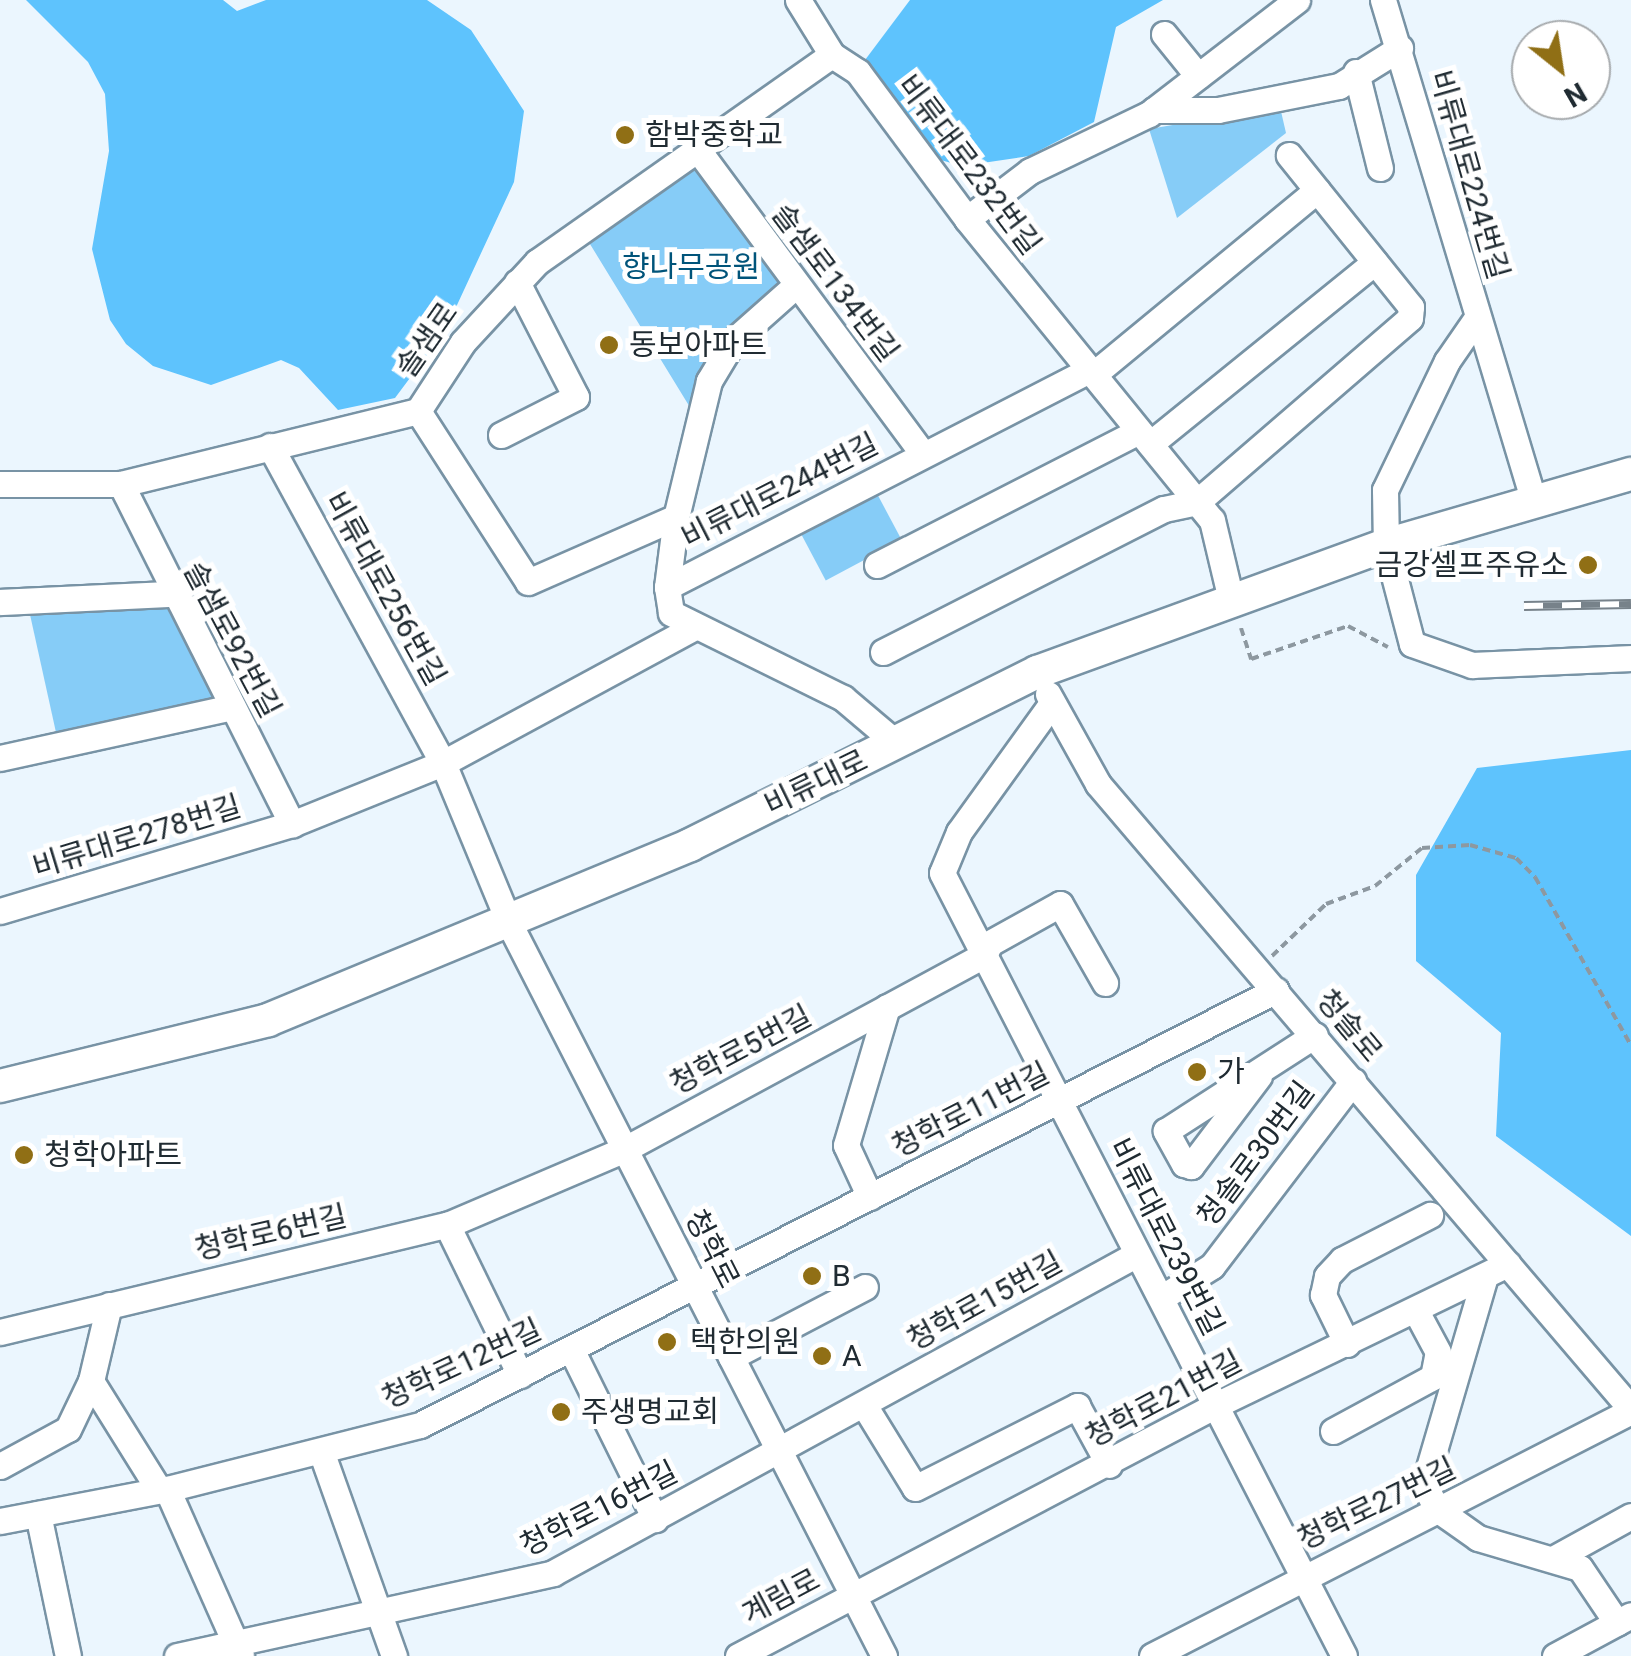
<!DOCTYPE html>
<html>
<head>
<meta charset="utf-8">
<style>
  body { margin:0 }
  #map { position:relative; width:1631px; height:1656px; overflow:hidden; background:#ebf6fe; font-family:Roboto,"Noto Sans KR",sans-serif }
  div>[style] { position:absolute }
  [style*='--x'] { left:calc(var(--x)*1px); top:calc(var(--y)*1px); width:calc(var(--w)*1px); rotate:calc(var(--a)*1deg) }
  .green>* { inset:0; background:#86ccf7; transform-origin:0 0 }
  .forest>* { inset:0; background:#5ec3fd }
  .path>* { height:4px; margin-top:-2px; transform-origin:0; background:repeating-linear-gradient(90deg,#8d98a0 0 8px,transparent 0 13px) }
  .roads { filter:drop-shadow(2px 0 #7893a5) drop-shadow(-2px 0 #7893a5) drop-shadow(0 2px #7893a5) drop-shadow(0 -2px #7893a5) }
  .minor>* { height:25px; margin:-12.5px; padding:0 12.5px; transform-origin:12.5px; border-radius:12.5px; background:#fff }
  .major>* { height:32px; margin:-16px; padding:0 16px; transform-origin:16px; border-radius:16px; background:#fff }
  .rail>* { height:10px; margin-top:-5px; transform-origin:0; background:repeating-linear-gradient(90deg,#fff 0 19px,#77828a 0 38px); box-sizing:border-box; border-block:2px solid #77828a }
  .dots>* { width:28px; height:28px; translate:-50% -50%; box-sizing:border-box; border:5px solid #fff; border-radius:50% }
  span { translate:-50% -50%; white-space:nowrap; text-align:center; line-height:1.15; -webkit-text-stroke:10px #fff; paint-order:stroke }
  .poi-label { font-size:30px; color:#202b32 }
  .left { translate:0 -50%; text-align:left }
  .right { translate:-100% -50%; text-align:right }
  .street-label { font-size:30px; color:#202b32 }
  .park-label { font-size:30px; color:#00547a }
  .north { position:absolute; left:1511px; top:20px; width:100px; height:100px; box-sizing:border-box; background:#fff; border:2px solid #a6aaad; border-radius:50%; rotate:150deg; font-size:28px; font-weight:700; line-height:40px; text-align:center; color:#202b32 }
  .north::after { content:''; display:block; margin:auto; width:35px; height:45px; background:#906f15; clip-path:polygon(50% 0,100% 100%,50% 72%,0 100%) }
</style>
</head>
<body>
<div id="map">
  <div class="green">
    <div style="clip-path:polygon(1280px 107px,1286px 133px,1177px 218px,1149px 129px)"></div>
    <div style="clip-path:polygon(698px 150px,795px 286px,733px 342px,699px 422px,582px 231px)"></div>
    <div style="left:874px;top:488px;width:59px;height:86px;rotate:62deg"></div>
    <div style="clip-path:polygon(171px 594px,231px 707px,59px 746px,27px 601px)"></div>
  </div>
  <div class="forest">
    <div style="clip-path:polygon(26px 0,223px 0,237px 11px,266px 0,427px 0,471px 30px,524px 111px,514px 182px,445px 331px,395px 398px,338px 410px,299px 368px,281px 360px,211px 385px,153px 366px,126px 344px,110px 320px,92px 249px,109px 151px,105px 94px,88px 62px)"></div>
    <div style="clip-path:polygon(910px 0,1163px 0,1116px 27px,1094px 122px,1029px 156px,962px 166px,937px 159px,865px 60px)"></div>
    <div style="clip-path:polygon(1631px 750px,1631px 1236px,1496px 1136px,1501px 1033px,1416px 961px,1416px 875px,1477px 768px)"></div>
  </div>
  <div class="path">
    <div style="--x:1241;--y:628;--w:33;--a:72"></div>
    <div style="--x:1251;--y:659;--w:102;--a:-18.8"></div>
    <div style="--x:1348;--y:626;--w:45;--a:27.7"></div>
    <div style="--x:1272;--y:956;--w:75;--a:-43.9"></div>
    <div style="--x:1326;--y:904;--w:52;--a:-20.2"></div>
    <div style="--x:1375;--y:886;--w:60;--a:-39"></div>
    <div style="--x:1422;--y:848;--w:48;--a:-3.6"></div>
    <div style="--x:1470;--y:845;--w:48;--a:15.8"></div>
    <div style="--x:1516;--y:858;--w:27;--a:45"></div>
    <div style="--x:1535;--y:877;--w:193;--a:60.3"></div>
  </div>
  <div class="roads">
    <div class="minor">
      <div style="--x:798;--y:0;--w:65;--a:58.3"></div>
      <div style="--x:832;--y:55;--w:31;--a:33"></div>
      <div style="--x:858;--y:72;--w:183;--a:53.4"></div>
      <div style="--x:967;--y:219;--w:388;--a:50.9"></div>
      <div style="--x:1212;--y:520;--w:82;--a:76.6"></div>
      <div style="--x:1383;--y:0;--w:524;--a:73.26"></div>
      <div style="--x:1164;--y:34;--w:54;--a:51"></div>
      <div style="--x:1356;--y:72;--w:99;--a:76"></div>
      <div style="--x:1154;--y:110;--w:64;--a:0"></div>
      <div style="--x:1218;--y:110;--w:123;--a:-11.2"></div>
      <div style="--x:1339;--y:86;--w:72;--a:-31.9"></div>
      <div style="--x:698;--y:150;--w:378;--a:53.5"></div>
      <div style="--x:967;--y:219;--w:79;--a:-37.3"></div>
      <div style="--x:1030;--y:171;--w:132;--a:-25.6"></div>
      <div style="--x:1149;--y:114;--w:187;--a:-37.6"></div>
      <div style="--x:795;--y:286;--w:83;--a:138.4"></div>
      <div style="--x:733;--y:341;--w:47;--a:121"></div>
      <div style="--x:709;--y:381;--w:140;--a:103.6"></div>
      <div style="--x:676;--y:517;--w:71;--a:97.3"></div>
      <div style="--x:667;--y:587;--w:26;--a:81"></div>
      <div style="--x:671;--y:613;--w:192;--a:26.3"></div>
      <div style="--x:843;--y:698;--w:70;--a:40.3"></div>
      <div style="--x:1476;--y:319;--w:51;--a:124.6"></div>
      <div style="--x:1447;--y:361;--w:143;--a:115.7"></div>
      <div style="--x:1385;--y:490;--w:55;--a:89"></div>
      <div style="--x:1386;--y:545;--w:102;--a:75.3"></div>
      <div style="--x:1412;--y:644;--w:64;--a:19.3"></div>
      <div style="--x:1472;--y:665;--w:159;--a:-2.5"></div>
      <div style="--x:1094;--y:374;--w:289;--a:-39.5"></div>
      <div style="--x:418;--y:411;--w:203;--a:57.2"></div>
      <div style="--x:528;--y:582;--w:162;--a:-23.7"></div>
      <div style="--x:501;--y:435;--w:84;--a:-26.9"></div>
      <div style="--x:576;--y:397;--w:129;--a:-117.2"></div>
      <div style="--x:1150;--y:444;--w:289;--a:-39"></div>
      <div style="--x:270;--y:446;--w:361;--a:61.4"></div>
      <div style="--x:443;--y:763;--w:175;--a:67.5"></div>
      <div style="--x:510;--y:925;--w:821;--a:62.9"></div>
      <div style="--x:0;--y:484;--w:121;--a:0"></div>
      <div style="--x:121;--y:484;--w:306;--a:-13.8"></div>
      <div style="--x:418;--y:411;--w:82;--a:-56.9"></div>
      <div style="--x:463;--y:342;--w:109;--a:-47.2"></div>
      <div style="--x:537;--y:262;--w:360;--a:-35.1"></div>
      <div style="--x:121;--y:484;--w:381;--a:63.3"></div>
      <div style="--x:877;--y:565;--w:294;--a:-27.1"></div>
      <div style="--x:667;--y:587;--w:475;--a:-27.2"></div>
      <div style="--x:0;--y:602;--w:171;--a:-2.7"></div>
      <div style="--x:883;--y:652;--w:315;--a:-27"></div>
      <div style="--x:1164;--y:509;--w:34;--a:-12"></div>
      <div style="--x:1197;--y:502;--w:281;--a:-40.8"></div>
      <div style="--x:1410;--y:318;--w:11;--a:-85"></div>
      <div style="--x:1411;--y:307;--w:195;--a:-128.8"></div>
      <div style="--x:1048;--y:694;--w:103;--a:60.9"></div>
      <div style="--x:1098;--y:784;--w:821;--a:49.54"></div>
      <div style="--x:1052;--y:703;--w:159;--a:125.8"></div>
      <div style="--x:959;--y:832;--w:44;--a:112.5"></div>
      <div style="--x:942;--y:873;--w:880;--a:62.82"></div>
      <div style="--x:0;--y:758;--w:237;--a:-12.4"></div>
      <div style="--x:0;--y:911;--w:305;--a:-16.6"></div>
      <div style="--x:292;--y:824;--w:163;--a:-22"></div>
      <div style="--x:443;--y:763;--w:284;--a:-28.4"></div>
      <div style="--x:1259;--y:1076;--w:113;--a:127.1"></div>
      <div style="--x:1191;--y:1166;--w:7;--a:-164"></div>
      <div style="--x:1184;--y:1164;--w:38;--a:-119"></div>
      <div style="--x:1166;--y:1131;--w:177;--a:-32.8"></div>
      <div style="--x:870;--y:1197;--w:57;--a:-114.8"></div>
      <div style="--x:846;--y:1145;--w:144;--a:-73.5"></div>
      <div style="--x:447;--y:1225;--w:167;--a:64"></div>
      <div style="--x:1485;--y:1276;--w:217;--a:106.3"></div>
      <div style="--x:1424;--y:1484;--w:28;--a:63"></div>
      <div style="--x:1437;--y:1509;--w:50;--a:35.3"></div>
      <div style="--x:1478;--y:1538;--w:106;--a:16.4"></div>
      <div style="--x:1580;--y:1568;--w:66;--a:56.1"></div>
      <div style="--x:1161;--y:1298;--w:60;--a:-32.1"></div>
      <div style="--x:1212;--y:1266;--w:233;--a:-52.7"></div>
      <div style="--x:0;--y:1332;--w:460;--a:-13.5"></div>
      <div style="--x:447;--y:1225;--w:194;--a:-23.1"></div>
      <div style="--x:625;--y:1149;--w:408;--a:-28.4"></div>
      <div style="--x:984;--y:955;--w:13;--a:-63"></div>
      <div style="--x:990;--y:943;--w:80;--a:-29.1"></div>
      <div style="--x:1060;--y:904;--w:91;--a:60.3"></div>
      <div style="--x:1347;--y:1344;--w:55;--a:-116.1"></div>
      <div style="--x:1323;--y:1295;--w:19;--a:-78"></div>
      <div style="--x:1327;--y:1276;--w:22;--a:-47"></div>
      <div style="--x:1342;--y:1260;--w:99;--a:-27.1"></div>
      <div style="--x:571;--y:1349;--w:190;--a:63.7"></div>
      <div style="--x:731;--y:1357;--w:151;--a:-27.6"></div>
      <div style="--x:91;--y:1381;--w:128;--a:58"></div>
      <div style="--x:864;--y:1405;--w:97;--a:58.4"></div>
      <div style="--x:915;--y:1488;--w:182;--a:-26.8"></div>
      <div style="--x:1077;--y:1406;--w:67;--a:61.5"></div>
      <div style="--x:1333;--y:1431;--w:114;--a:-28.4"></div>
      <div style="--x:1433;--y:1377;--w:25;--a:-79"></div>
      <div style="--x:1438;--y:1352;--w:47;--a:-118.2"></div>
      <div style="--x:321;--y:1451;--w:218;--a:70.4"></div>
      <div style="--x:0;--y:1466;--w:77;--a:-28.6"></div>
      <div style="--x:68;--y:1429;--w:53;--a:-64.4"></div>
      <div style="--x:91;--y:1381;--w:78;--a:-76.7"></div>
      <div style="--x:167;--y:1489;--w:183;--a:66.1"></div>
      <div style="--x:38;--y:1514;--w:145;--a:78.1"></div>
      <div style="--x:0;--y:1521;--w:170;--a:-10.8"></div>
      <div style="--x:167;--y:1489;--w:261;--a:-14.2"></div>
      <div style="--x:420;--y:1425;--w:960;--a:-26.94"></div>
      <div style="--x:1553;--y:1559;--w:89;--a:-28.9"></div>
      <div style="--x:177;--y:1656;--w:385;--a:-12.4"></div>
      <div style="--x:553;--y:1573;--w:665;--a:-28.64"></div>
      <div style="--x:738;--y:1656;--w:540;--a:-27.7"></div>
      <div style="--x:1216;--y:1405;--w:324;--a:-25.8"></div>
      <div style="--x:1152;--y:1656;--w:538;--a:-27.09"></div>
      <div style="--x:1555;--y:1656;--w:86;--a:-28.3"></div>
    </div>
    <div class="major">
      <div style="--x:0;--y:1086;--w:276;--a:-13.8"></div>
      <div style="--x:268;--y:1020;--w:457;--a:-22.5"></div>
      <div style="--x:690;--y:845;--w:388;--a:-26.5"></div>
      <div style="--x:1037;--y:672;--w:371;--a:-20"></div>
      <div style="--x:1386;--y:545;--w:255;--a:-16.2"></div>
    </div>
  </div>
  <div class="rail">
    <div style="--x:1524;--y:606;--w:107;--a:-1.1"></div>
  </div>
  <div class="dots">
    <div style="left:625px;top:135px;background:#906f15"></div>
    <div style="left:609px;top:345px;background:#906f15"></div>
    <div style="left:1588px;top:565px;background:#906f15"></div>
    <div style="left:1197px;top:1072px;background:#906f15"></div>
    <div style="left:24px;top:1155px;background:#906f15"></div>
    <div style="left:812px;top:1276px;background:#906f15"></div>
    <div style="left:667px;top:1342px;background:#906f15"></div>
    <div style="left:822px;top:1356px;background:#906f15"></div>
    <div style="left:561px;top:1412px;background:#906f15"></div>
  </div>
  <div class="poi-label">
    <span class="left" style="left:645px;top:135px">함박중학교</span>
    <span class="left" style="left:629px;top:345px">동보아파트</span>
    <span class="right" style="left:1568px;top:565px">금강셀프주유소</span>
    <span class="left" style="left:1217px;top:1072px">가</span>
    <span class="left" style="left:44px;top:1155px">청학아파트</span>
    <span class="left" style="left:832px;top:1276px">B</span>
    <span class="left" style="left:690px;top:1342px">택한의원</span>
    <span class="left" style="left:842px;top:1356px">A</span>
    <span class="left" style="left:581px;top:1412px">주생명교회</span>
  </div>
  <div class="street-label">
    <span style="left:969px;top:165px;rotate:53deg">비류대로232번길</span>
    <span style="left:1469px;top:175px;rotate:74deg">비류대로224번길</span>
    <span style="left:835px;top:283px;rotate:53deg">솔샘로134번길</span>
    <span style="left:427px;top:340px;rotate:-55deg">솔샘로</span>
    <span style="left:780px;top:491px;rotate:-27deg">비류대로244번길</span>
    <span style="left:385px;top:589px;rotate:61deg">비류대로256번길</span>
    <span style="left:232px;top:640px;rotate:62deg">솔샘로92번길</span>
    <span style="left:816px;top:783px;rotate:-26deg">비류대로</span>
    <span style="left:137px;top:837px;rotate:-17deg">비류대로278번길</span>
    <span style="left:1349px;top:1026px;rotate:50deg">청솔로</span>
    <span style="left:741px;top:1050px;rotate:-28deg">청학로5번길</span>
    <span style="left:971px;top:1110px;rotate:-27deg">청학로11번길</span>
    <span style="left:1256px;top:1154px;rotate:-53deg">청솔로30번길</span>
    <span style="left:271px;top:1233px;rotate:-13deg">청학로6번길</span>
    <span style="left:1166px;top:1237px;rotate:63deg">비류대로239번길</span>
    <span style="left:712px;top:1249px;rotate:63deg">청학로</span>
    <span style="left:985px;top:1301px;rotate:-29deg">청학로15번길</span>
    <span style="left:462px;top:1364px;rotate:-25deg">청학로12번길</span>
    <span style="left:1164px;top:1399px;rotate:-28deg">청학로21번길</span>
    <span style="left:1377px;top:1504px;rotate:-26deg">청학로27번길</span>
    <span style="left:599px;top:1509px;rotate:-27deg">청학로16번길</span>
    <span style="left:781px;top:1597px;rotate:-28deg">계림로</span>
  </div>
  <div class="park-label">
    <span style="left:691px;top:267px">향나무공원</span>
  </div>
  <div class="north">N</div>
</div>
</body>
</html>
